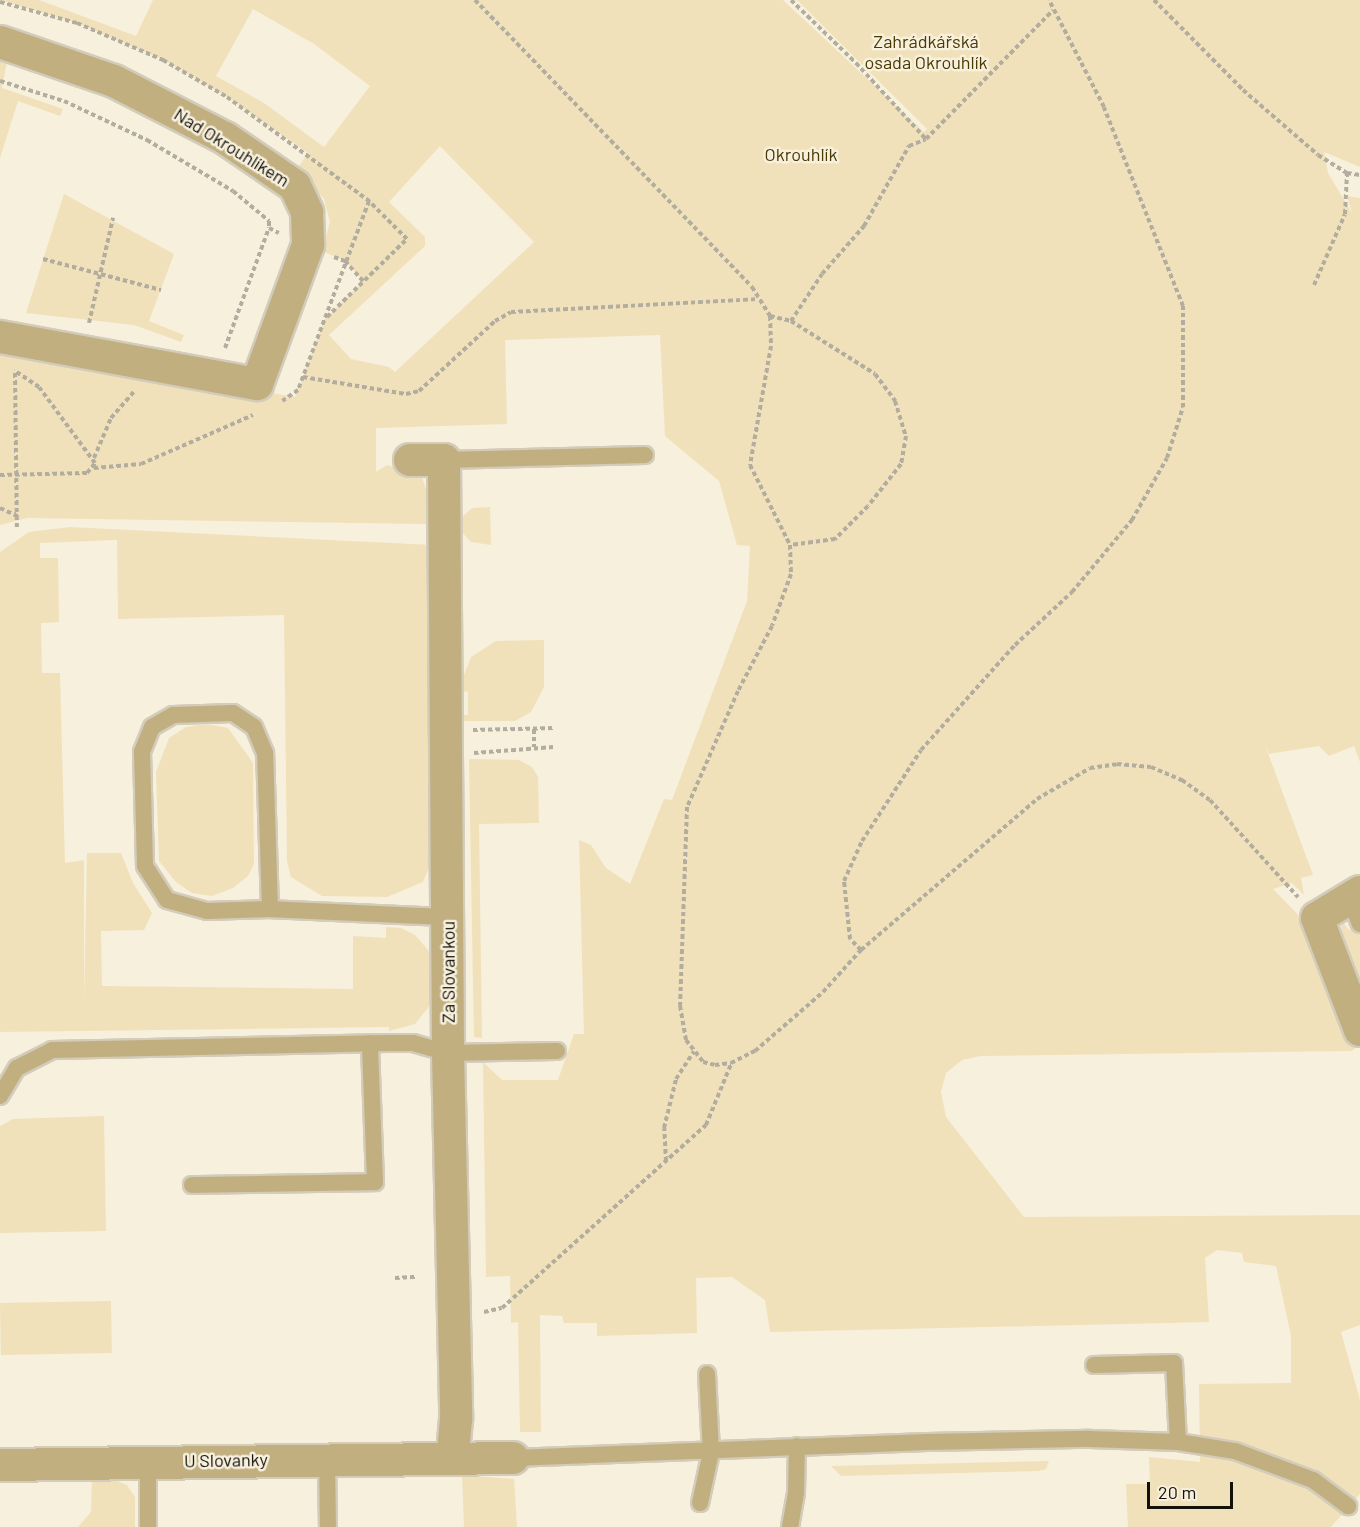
<!DOCTYPE html>
<html>
<head>
<meta charset="utf-8">
<style>
  body { margin:0 }
  #map { position:relative; width:1360px; height:1527px; overflow:hidden; background:#f7f0dd; font-family:Barlow,sans-serif }
  div>[style] { position:absolute }
  [style*='--x'] { left:calc(var(--x)*1px); top:calc(var(--y)*1px); width:calc(var(--w)*1px); rotate:calc(var(--a)*1deg) }
  .green>* { inset:0; background:#f0e1ba; transform-origin:0 0 }
  .path>* { height:4px; margin-top:-2px; transform-origin:0; background:repeating-linear-gradient(90deg,#b2ad9e 0 4.5px,transparent 0 7.5px) }
  .roads { filter:drop-shadow(2px 0 #d3ccbb) drop-shadow(-2px 0 #d3ccbb) drop-shadow(0 2px #d3ccbb) drop-shadow(0 -2px #d3ccbb) }
  .lane>* { height:16px; margin:-8px; padding:0 8px; transform-origin:8px; border-radius:8px; background:#c1af80 }
  .street>* { height:32px; margin:-16px; padding:0 16px; transform-origin:16px; border-radius:16px; background:#c1af80 }
  span { translate:-50% -50%; white-space:nowrap; text-align:center; line-height:1.15; -webkit-text-stroke:5px #f7f0dd; paint-order:stroke }
  .park-label { font-size:18px; color:#4a3903 }
  .street-label { font-size:18px; color:#14110b }
  .scale { position:absolute; left:1147px; top:1482px; width:86px; height:27px; box-sizing:border-box; border:3px solid #14110b; border-top:0; padding-left:8px; font-size:18px; line-height:21px; white-space:nowrap; color:#14110b; -webkit-text-stroke:4px #f7f0dd; paint-order:stroke }
</style>
</head>
<body>
<div id="map">
  <div class="green">
    <div style="clip-path:polygon(evenodd,0 0,39px 0,136px 36px,153px 0,783px 0,924px 132px,927px 129px,797px 0,1360px 0,1360px 167px,1324px 152px,1328px 173px,1352px 213px,1347px 196px,1360px 198px,1360px 762px,1354px 746px,1329px 756px,1319px 746px,1269px 754px,1265px 745px,1313px 875px,1301px 878px,1304px 895px,1292px 883px,1273px 889px,1308px 925px,1357px 1046px,1352px 1051px,980px 1056px,962px 1060px,946px 1073px,941px 1092px,946px 1117px,1024px 1217px,1360px 1215px,1360px 1325px,1341px 1332px,1360px 1400px,1360px 1494px,1331px 1527px,1128px 1527px,1126px 1484px,1150px 1484px,1149px 1457px,1200px 1462px,1199px 1384px,1291px 1383px,1291px 1336px,1276px 1266px,1244px 1262px,1242px 1253px,1217px 1250px,1205px 1258px,1209px 1322px,770px 1332px,765px 1300px,732px 1277px,696px 1278px,697px 1333px,597px 1336px,597px 1323px,564px 1323px,562px 1316px,540px 1315px,541px 1432px,520px 1432px,518px 1322px,511px 1323px,510px 1276px,486px 1277px,483px 1062px,502px 1080px,558px 1080px,574px 1034px,584px 1034px,579px 840px,591px 845px,606px 868px,630px 884px,664px 799px,672px 800px,747px 601px,750px 546px,737px 545px,719px 481px,665px 436px,660px 335px,505px 340px,507px 424px,376px 428px,376px 472px,387px 465px,422px 477px,426px 489px,426px 524px,27px 518px,0 525px,0 346px,295px 397px,324px 320px,363px 281px,345px 261px,322px 251px,330px 222px,324px 199px,297px 169px,308px 153px,227px 97px,163px 60px,77px 23px,0 0,253px 9px,314px 44px,370px 86px,324px 147px,264px 103px,216px 76px,253px 9px,0 0,440px 146px,534px 242px,395px 372px,389px 367px,351px 359px,329px 335px,425px 246px,425px 237px,389px 202px,440px 146px)"></div>
    <div style="clip-path:polygon(0 59px,7px 61px,2px 88px,63px 109px,60px 116px,18px 101px,0 158px)"></div>
    <div style="clip-path:polygon(64px 194px,174px 254px,149px 321px,184px 335px,181px 342px,134px 325px,26px 313px)"></div>
    <div style="clip-path:polygon(490px 507px,491px 545px,471px 542px,460px 530px,461px 518px,472px 508px)"></div>
    <div style="clip-path:polygon(70px 527px,432px 545px,432px 860px,423px 882px,387px 897px,322px 896px,291px 877px,287px 861px,284px 615px,118px 619px,117px 540px,40px 543px,40px 558px,58px 558px,59px 622px,41px 623px,42px 673px,60px 673px,65px 863px,84px 860px,84px 1003px,87px 853px,121px 853px,133px 883px,152px 913px,144px 930px,101px 931px,102px 986px,353px 989px,353px 936px,386px 938px,386px 927px,401px 928px,415px 935px,428px 950px,433px 968px,431px 1004px,415px 1024px,389px 1031px,389px 1027px,0 1032px,0 552px,29px 532px)"></div>
    <div style="clip-path:polygon(544px 640px,544px 687px,531px 712px,515px 721px,461px 721px,460px 715px,468px 715px,468px 692px,461px 691px,460px 686px,471px 657px,496px 641px)"></div>
    <div style="clip-path:polygon(206px 724px,228px 728px,253px 763px,254px 864px,248px 876px,233px 888px,212px 896px,192px 893px,176px 882px,159px 861px,156px 772px,169px 738px,186px 727px)"></div>
    <div style="clip-path:polygon(469px 759px,519px 760px,532px 767px,538px 777px,539px 823px,479px 824px,482px 1038px,474px 1037px)"></div>
    <div style="clip-path:polygon(1342px 921px,1349px 930px,1360px 926px,1360px 1008px,1339px 941px)"></div>
    <div style="clip-path:polygon(104px 1116px,106px 1231px,0 1233px,0 1126px,13px 1119px)"></div>
    <div style="left:111px;top:1301px;width:52px;height:111px;rotate:89deg"></div>
    <div style="clip-path:polygon(1049px 1461px,1046px 1469px,1039px 1471px,841px 1476px,831px 1466px)"></div>
    <div style="clip-path:polygon(462px 1475px,514px 1479px,517px 1527px,464px 1527px)"></div>
    <div style="clip-path:polygon(92px 1479px,113px 1479px,127px 1485px,135px 1497px,135px 1527px,78px 1527px,91px 1512px)"></div>
  </div>
  <div class="path">
    <div style="--x:475;--y:0;--w:399;--a:46"></div>
    <div style="--x:752;--y:287;--w:34;--a:58"></div>
    <div style="--x:770;--y:316;--w:30;--a:88"></div>
    <div style="--x:771;--y:346;--w:121;--a:100"></div>
    <div style="--x:750;--y:465;--w:89;--a:63.4"></div>
    <div style="--x:790;--y:545;--w:29;--a:88"></div>
    <div style="--x:791;--y:574;--w:55;--a:110.1"></div>
    <div style="--x:772;--y:626;--w:73;--a:117.6"></div>
    <div style="--x:738;--y:691;--w:127;--a:113.7"></div>
    <div style="--x:687;--y:807;--w:199;--a:92"></div>
    <div style="--x:680;--y:1006;--w:35;--a:80"></div>
    <div style="--x:686;--y:1040;--w:28;--a:52"></div>
    <div style="--x:703;--y:1062;--w:12;--a:14"></div>
    <div style="--x:715;--y:1065;--w:16;--a:-7"></div>
    <div style="--x:731;--y:1063;--w:27;--a:-27"></div>
    <div style="--x:755;--y:1051;--w:90;--a:-40.9"></div>
    <div style="--x:823;--y:992;--w:57;--a:-47.9"></div>
    <div style="--x:861;--y:950;--w:232;--a:-40.6"></div>
    <div style="--x:1037;--y:799;--w:61;--a:-30.3"></div>
    <div style="--x:1090;--y:768;--w:27;--a:-8"></div>
    <div style="--x:1117;--y:764;--w:34;--a:5"></div>
    <div style="--x:1151;--y:767;--w:34;--a:23"></div>
    <div style="--x:1182;--y:780;--w:34;--a:36"></div>
    <div style="--x:1210;--y:800;--w:131;--a:47.8"></div>
    <div style="--x:791;--y:0;--w:91;--a:44.1"></div>
    <div style="--x:856;--y:63;--w:103;--a:47.4"></div>
    <div style="--x:1154;--y:0;--w:127;--a:45.3"></div>
    <div style="--x:1243;--y:90;--w:99;--a:40.9"></div>
    <div style="--x:1318;--y:155;--w:34;--a:32"></div>
    <div style="--x:1347;--y:173;--w:13;--a:9"></div>
    <div style="--x:0;--y:2;--w:80;--a:15.3"></div>
    <div style="--x:77;--y:23;--w:94;--a:23.3"></div>
    <div style="--x:163;--y:60;--w:74;--a:30"></div>
    <div style="--x:227;--y:97;--w:176;--a:36.2"></div>
    <div style="--x:369;--y:201;--w:202;--a:110.6"></div>
    <div style="--x:298;--y:390;--w:19;--a:145"></div>
    <div style="--x:0;--y:81;--w:67;--a:17.4"></div>
    <div style="--x:64;--y:101;--w:92;--a:25.2"></div>
    <div style="--x:147;--y:140;--w:100;--a:30.7"></div>
    <div style="--x:233;--y:191;--w:47;--a:39.8"></div>
    <div style="--x:269;--y:221;--w:7;--a:90"></div>
    <div style="--x:334;--y:257;--w:12;--a:20"></div>
    <div style="--x:345;--y:261;--w:27;--a:48"></div>
    <div style="--x:43;--y:259;--w:122;--a:14.7"></div>
    <div style="--x:1314;--y:285;--w:77;--a:-66.4"></div>
    <div style="--x:1345;--y:214;--w:41;--a:-87.2"></div>
    <div style="--x:770;--y:316;--w:22;--a:13"></div>
    <div style="--x:791;--y:321;--w:99;--a:32.2"></div>
    <div style="--x:875;--y:374;--w:34;--a:53"></div>
    <div style="--x:895;--y:401;--w:37;--a:73"></div>
    <div style="--x:906;--y:436;--w:28;--a:100"></div>
    <div style="--x:901;--y:464;--w:53;--a:128.2"></div>
    <div style="--x:868;--y:506;--w:47;--a:135"></div>
    <div style="--x:835;--y:539;--w:45;--a:172.4"></div>
    <div style="--x:327;--y:317;--w:112;--a:-44.3"></div>
    <div style="--x:407;--y:239;--w:54;--a:-135"></div>
    <div style="--x:791;--y:321;--w:56;--a:-56.6"></div>
    <div style="--x:822;--y:274;--w:64;--a:-48.8"></div>
    <div style="--x:864;--y:226;--w:92;--a:-60.6"></div>
    <div style="--x:909;--y:146;--w:18;--a:-22"></div>
    <div style="--x:926;--y:139;--w:181;--a:-45.4"></div>
    <div style="--x:89;--y:323;--w:108;--a:-77.1"></div>
    <div style="--x:225;--y:348;--w:128;--a:-69.9"></div>
    <div style="--x:269;--y:228;--w:11;--a:27"></div>
    <div style="--x:15;--y:373;--w:154;--a:89.3"></div>
    <div style="--x:303;--y:377;--w:104;--a:9.4"></div>
    <div style="--x:406;--y:394;--w:13;--a:-13"></div>
    <div style="--x:419;--y:391;--w:103;--a:-42.6"></div>
    <div style="--x:495;--y:321;--w:18;--a:-29"></div>
    <div style="--x:511;--y:312;--w:246;--a:-3"></div>
    <div style="--x:94;--y:458;--w:43;--a:-67"></div>
    <div style="--x:111;--y:418;--w:35;--a:-49"></div>
    <div style="--x:94;--y:468;--w:47;--a:-4.9"></div>
    <div style="--x:141;--y:464;--w:122;--a:-23.6"></div>
    <div style="--x:0;--y:475;--w:87;--a:-1.3"></div>
    <div style="--x:87;--y:473;--w:13;--a:-51"></div>
    <div style="--x:95;--y:463;--w:94;--a:-126.4"></div>
    <div style="--x:39;--y:387;--w:30;--a:-146"></div>
    <div style="--x:0;--y:508;--w:19;--a:25"></div>
    <div style="--x:534;--y:729;--w:18;--a:90"></div>
    <div style="--x:473;--y:730;--w:81;--a:-1.4"></div>
    <div style="--x:474;--y:753;--w:80;--a:-4.3"></div>
    <div style="--x:861;--y:950;--w:16;--a:-135"></div>
    <div style="--x:850;--y:939;--w:58;--a:-95.9"></div>
    <div style="--x:844;--y:881;--w:44;--a:-65.8"></div>
    <div style="--x:862;--y:841;--w:108;--a:-57"></div>
    <div style="--x:921;--y:750;--w:141;--a:-48.2"></div>
    <div style="--x:1015;--y:645;--w:78;--a:-42.9"></div>
    <div style="--x:1072;--y:592;--w:94;--a:-50.2"></div>
    <div style="--x:1132;--y:520;--w:71;--a:-60.6"></div>
    <div style="--x:1167;--y:458;--w:53;--a:-72.6"></div>
    <div style="--x:1183;--y:407;--w:101;--a:-90"></div>
    <div style="--x:1183;--y:306;--w:214;--a:-111.7"></div>
    <div style="--x:1104;--y:107;--w:120;--a:-117.2"></div>
    <div style="--x:666;--y:1161;--w:33;--a:-93"></div>
    <div style="--x:664;--y:1128;--w:50;--a:-76.2"></div>
    <div style="--x:676;--y:1079;--w:33;--a:-57"></div>
    <div style="--x:395;--y:1278;--w:22;--a:-3"></div>
    <div style="--x:484;--y:1312;--w:18;--a:-13"></div>
    <div style="--x:502;--y:1308;--w:274;--a:-41.9"></div>
    <div style="--x:706;--y:1125;--w:66;--a:-67.7"></div>
  </div>
  <div class="roads">
    <div class="lane">
      <div style="--x:444;--y:460;--w:201;--a:-1.4"></div>
      <div style="--x:1349;--y:896;--w:30;--a:69"></div>
      <div style="--x:270;--y:909;--w:156;--a:-91.8"></div>
      <div style="--x:265;--y:753;--w:28;--a:-113"></div>
      <div style="--x:254;--y:727;--w:25;--a:-146"></div>
      <div style="--x:233;--y:713;--w:60;--a:178.1"></div>
      <div style="--x:173;--y:715;--w:24;--a:150"></div>
      <div style="--x:152;--y:727;--w:27;--a:112"></div>
      <div style="--x:142;--y:752;--w:114;--a:88.5"></div>
      <div style="--x:145;--y:866;--w:40;--a:57.1"></div>
      <div style="--x:167;--y:900;--w:41;--a:15.4"></div>
      <div style="--x:207;--y:911;--w:63;--a:-1.8"></div>
      <div style="--x:270;--y:909;--w:177;--a:2.6"></div>
      <div style="--x:0;--y:1096;--w:33;--a:-59"></div>
      <div style="--x:17;--y:1068;--w:39;--a:-27"></div>
      <div style="--x:52;--y:1050;--w:336;--a:-1.2"></div>
      <div style="--x:388;--y:1043;--w:25;--a:0"></div>
      <div style="--x:413;--y:1043;--w:36;--a:16"></div>
      <div style="--x:448;--y:1053;--w:109;--a:-1.1"></div>
      <div style="--x:192;--y:1185;--w:183;--a:-0.9"></div>
      <div style="--x:375;--y:1182;--w:139;--a:-92.1"></div>
      <div style="--x:1094;--y:1365;--w:80;--a:-1.4"></div>
      <div style="--x:1174;--y:1363;--w:79;--a:87.1"></div>
      <div style="--x:327;--y:1458;--w:69;--a:89.2"></div>
      <div style="--x:513;--y:1458;--w:414;--a:-2.2"></div>
      <div style="--x:927;--y:1442;--w:163;--a:-1.1"></div>
      <div style="--x:1090;--y:1439;--w:88;--a:2"></div>
      <div style="--x:1178;--y:1442;--w:58;--a:9"></div>
      <div style="--x:1235;--y:1451;--w:83;--a:20.4"></div>
      <div style="--x:1313;--y:1480;--w:44;--a:36.6"></div>
      <div style="--x:700;--y:1503;--w:52;--a:-77.8"></div>
      <div style="--x:711;--y:1452;--w:78;--a:-92.9"></div>
      <div style="--x:148;--y:1527;--w:65;--a:-90"></div>
      <div style="--x:790;--y:1527;--w:35;--a:-80"></div>
      <div style="--x:796;--y:1493;--w:47;--a:-88.8"></div>
    </div>
    <div class="street">
      <div style="--x:0;--y:42;--w:120;--a:18.9"></div>
      <div style="--x:114;--y:81;--w:125;--a:27.2"></div>
      <div style="--x:225;--y:138;--w:85;--a:34.4"></div>
      <div style="--x:295;--y:186;--w:29;--a:65"></div>
      <div style="--x:307;--y:212;--w:33;--a:88"></div>
      <div style="--x:308;--y:245;--w:148;--a:110.1"></div>
      <div style="--x:257;--y:384;--w:261;--a:-169.6"></div>
      <div style="--x:410;--y:460;--w:34;--a:0"></div>
      <div style="--x:444;--y:460;--w:593;--a:89.61"></div>
      <div style="--x:448;--y:1053;--w:366;--a:88.7"></div>
      <div style="--x:456;--y:1419;--w:38;--a:95"></div>
      <div style="--x:1360;--y:892;--w:50;--a:148.8"></div>
      <div style="--x:1317;--y:918;--w:120;--a:69"></div>
      <div style="--x:0;--y:1465;--w:513;--a:-0.78"></div>
    </div>
  </div>
  <div class="park-label">
    <span style="left:926px;top:52px">Zahrádkářská<br>osada Okrouhlík</span>
    <span style="left:801px;top:154px">Okrouhlík</span>
  </div>
  <div class="street-label">
    <span style="left:232px;top:147px;rotate:32deg">Nad Okrouhlíkem</span>
    <span style="left:448px;top:972px;rotate:-90deg">Za Slovankou</span>
    <span style="left:226px;top:1460px;rotate:-1deg">U Slovanky</span>
  </div>
  <div class="scale">20 m</div>
</div>
</body>
</html>
